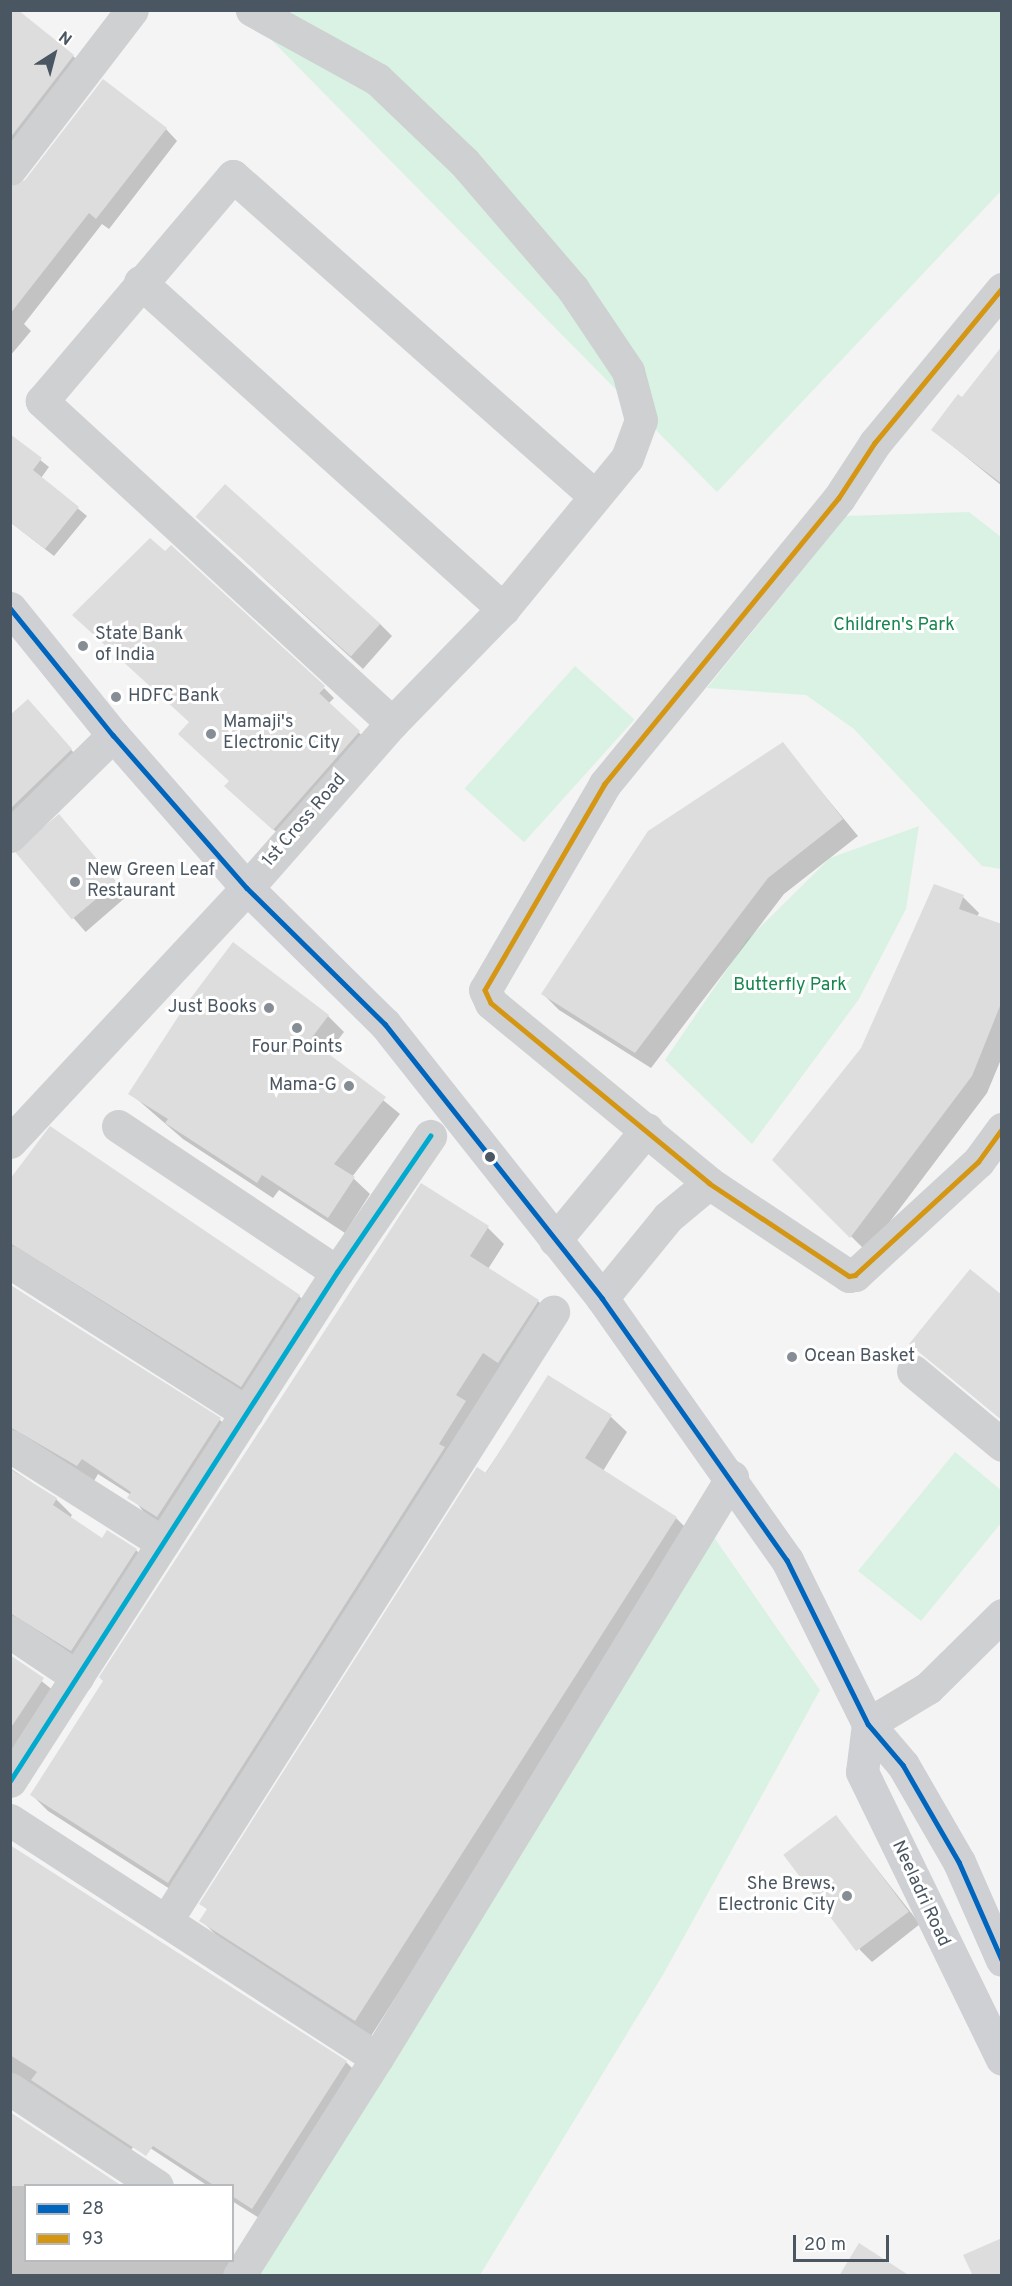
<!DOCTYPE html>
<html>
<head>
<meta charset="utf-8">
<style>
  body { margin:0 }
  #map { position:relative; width:1012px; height:2286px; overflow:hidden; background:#f4f4f4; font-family:Overpass,sans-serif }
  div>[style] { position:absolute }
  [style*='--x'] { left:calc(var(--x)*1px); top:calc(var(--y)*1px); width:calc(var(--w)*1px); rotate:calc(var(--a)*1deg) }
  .green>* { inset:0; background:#d9f2e3; transform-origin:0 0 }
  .shadow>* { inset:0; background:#0003; transform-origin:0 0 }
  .building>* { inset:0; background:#ddddde; transform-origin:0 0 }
  .street>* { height:33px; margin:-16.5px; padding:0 16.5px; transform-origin:16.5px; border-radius:16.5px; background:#ced0d2 }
  .secondary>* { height:33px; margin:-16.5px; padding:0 16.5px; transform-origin:16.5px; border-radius:16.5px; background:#ced0d4 }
  .bus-1>* { height:4.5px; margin:-2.25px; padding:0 2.25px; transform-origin:2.25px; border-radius:2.25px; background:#0065bd }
  .bus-2>* { height:4.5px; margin:-2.25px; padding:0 2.25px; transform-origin:2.25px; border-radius:2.25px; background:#d49613 }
  .bus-3>* { height:4.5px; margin:-2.25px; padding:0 2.25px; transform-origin:2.25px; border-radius:2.25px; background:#00a9ce }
  .dots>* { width:16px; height:16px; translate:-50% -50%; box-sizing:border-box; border:3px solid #fff; border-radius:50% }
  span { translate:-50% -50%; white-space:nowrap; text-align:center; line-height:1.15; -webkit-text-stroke:6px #fff; paint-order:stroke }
  .park-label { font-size:18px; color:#17864f }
  .poi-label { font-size:18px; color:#4a5661 }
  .left { translate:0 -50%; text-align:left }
  .right { translate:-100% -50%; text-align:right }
  .street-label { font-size:18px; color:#4a5661 }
  .frame { position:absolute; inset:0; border:12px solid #4a5661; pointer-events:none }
  .legend { position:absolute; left:24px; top:2184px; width:210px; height:78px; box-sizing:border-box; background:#fff; border:2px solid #b7bbc0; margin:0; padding:8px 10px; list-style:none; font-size:18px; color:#4a5661 }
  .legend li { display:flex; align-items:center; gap:12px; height:30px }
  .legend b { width:30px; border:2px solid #b7bbc0 }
  .north { position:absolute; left:24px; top:24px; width:60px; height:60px; -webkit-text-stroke:4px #fff; paint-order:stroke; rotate:36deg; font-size:16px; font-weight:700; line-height:24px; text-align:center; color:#4a5661 }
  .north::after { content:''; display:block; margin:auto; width:21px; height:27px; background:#4a5661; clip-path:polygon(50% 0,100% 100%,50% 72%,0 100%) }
  .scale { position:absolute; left:793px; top:2235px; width:96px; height:27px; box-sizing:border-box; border:3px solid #4a5661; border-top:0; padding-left:8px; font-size:18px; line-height:21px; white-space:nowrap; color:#4a5661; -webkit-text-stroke:4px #fff; paint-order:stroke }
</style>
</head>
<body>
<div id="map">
  <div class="green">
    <div style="clip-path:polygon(243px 11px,1001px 11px,1001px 191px,717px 492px)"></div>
    <div style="clip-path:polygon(969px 512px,1001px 537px,1001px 869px,982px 866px,854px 729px,806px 695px,707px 688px,846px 516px)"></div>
    <div style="left:575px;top:666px;width:80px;height:165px;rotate:42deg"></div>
    <div style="clip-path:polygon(919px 826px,906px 909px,859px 999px,752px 1144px,665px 1060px,747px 940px,830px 858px)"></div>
    <div style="clip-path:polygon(955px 1452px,1001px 1490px,1001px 1523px,921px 1621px,858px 1571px)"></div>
    <div style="clip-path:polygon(702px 1520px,820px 1690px,664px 1973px,480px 2275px,239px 2276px)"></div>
  </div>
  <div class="shadow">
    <div style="clip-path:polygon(10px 22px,73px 56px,86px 68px,10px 168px)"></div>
    <div style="clip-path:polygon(166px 129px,177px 141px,109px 229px,102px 224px,24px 324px,31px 331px,10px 356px,10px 193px,26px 182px)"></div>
    <div style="clip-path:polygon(1002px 348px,1002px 486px,933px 430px,963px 399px)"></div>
    <div style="clip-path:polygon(10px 436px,49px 467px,41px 478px,87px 516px,54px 556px,10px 522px)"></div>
    <div style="clip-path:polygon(210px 529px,380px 624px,392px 636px,363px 669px)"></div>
    <div style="clip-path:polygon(324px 688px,334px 698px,328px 704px,369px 742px,284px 839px,226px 786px)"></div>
    <div style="clip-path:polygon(38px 711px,80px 760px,10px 828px,10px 717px)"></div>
    <div style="clip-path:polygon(782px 744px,858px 836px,784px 894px,651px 1068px,559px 1010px,543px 994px)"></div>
    <div style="left:59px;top:816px;width:105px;height:56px;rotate:49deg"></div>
    <div style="clip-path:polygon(963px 897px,979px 913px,977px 917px,1002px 926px,1002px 1057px,987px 1093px,867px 1252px,774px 1160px,862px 1049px)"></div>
    <div style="clip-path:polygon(328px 1016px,344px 1032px,327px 1054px,400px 1114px,352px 1177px,370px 1194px,345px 1233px,279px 1190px,273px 1198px,183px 1139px,130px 1093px)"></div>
    <div style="clip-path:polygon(10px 1185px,299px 1296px,315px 1312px,257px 1402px,10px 1272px)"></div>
    <div style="clip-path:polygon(421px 1185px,488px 1228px,504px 1244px,488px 1269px,538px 1301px,554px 1317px,184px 1898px,48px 1811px,32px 1795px)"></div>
    <div style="clip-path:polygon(10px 1285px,220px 1420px,236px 1436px,174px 1532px,145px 1514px,131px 1495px,98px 1474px,94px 1481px,10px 1451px)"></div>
    <div style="clip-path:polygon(1002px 1296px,1002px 1420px,911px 1344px)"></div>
    <div style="clip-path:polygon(549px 1377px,611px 1417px,627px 1432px,603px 1471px,676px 1518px,692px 1534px,371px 2036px,217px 1936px,201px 1920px,208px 1910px,201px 1903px)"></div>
    <div style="clip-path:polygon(10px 1468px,56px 1499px,72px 1515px,70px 1518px,102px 1540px,136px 1550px,152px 1566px,88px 1665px,10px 1637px)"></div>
    <div style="clip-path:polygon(10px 1656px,59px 1695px,10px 1769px)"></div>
    <div style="clip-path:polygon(836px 1817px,920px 1924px,872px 1962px,860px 1950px)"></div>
    <div style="clip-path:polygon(10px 1847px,346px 2062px,362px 2078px,269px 2224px,232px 2201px,232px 2186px,208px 2186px,138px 2140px,131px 2150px,10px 2095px)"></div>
    <div style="clip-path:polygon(10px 2114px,26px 2186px,26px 2260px,232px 2260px,225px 2276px,10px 2276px)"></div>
  </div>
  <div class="building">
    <div style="clip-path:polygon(10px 10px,18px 10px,74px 55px,10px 138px)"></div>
    <div style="clip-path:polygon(103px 79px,167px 128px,96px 219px,89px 213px,10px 314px,10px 187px,25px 180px)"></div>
    <div style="clip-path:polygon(1002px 346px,1002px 484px,931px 430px,958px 394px,962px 397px)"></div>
    <div style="clip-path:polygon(10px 434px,42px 458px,33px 470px,79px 507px,45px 549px,10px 522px)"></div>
    <div style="left:225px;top:484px;width:209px;height:44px;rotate:42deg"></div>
    <div style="clip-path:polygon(150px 538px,165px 551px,171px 545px,325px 686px,319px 693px,360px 731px,273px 830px,224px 786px,229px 781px,178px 734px,189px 722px,72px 615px)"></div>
    <div style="clip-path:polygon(28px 699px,72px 749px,10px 809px,10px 715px)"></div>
    <div style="clip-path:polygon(783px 742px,843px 819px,768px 878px,635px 1053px,541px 994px,648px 831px)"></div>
    <div style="left:59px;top:814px;width:89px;height:58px;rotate:50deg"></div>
    <div style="clip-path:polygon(934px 884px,964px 895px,959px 909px,1002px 924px,1002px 1001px,972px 1076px,850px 1238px,772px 1160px,861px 1048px)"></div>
    <div style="clip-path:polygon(233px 942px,329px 1015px,310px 1040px,386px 1097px,334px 1164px,355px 1177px,328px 1218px,262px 1175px,257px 1183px,165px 1123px,168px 1119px,128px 1094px,187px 1003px)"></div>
    <div style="clip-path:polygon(50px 1126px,300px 1295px,241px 1387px,10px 1243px,10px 1179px)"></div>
    <div style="clip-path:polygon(421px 1183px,489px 1226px,470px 1256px,539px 1300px,498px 1363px,483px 1353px,456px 1395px,466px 1401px,439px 1444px,445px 1447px,168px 1883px,30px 1795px,103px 1681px,99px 1677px)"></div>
    <div style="clip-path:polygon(970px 1269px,1002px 1295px,1002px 1420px,909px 1344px)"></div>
    <div style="clip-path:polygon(10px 1285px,221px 1418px,157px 1517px,127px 1498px,131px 1492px,82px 1459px,77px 1466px,10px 1427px)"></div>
    <div style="clip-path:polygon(548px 1375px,612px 1415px,585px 1458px,677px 1517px,355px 2021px,199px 1921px,207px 1909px,199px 1904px,477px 1467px,486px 1473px)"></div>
    <div style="clip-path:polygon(10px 1469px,57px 1498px,53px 1505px,102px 1538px,107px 1530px,137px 1549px,71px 1651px,10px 1613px)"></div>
    <div style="clip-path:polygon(10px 1655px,44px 1678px,10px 1729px)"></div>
    <div style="left:836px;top:1815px;width:121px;height:66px;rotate:53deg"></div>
    <div style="clip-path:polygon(10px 1845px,347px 2061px,252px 2209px,232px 2196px,232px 2186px,215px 2186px,153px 2146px,146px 2156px,31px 2080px,37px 2072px,10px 2055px)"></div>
    <div style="clip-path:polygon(10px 2112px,122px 2186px,10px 2186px)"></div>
    <div style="clip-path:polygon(1002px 2238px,1002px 2276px,973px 2276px,963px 2255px)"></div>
    <div style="clip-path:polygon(859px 2243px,910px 2276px,839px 2276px)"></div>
  </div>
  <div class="street">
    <div style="--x:10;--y:169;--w:200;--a:-52.5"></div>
    <div style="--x:140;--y:282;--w:489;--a:42"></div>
    <div style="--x:1002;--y:289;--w:200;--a:129.5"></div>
    <div style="--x:875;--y:443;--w:66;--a:123.2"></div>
    <div style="--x:839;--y:498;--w:370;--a:129.3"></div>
    <div style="--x:605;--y:784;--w:238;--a:120.2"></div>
    <div style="--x:485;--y:990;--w:14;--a:65"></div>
    <div style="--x:491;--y:1003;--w:283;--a:39.5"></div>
    <div style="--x:709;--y:1183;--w:168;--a:33.6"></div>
    <div style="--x:849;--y:1276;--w:6;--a:-9"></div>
    <div style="--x:855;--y:1275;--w:167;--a:-42.6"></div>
    <div style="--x:978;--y:1162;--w:41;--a:-54"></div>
    <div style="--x:392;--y:723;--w:476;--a:-137.4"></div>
    <div style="--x:42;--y:401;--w:295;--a:-49.7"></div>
    <div style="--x:233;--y:176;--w:481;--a:41.5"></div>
    <div style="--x:10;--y:836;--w:144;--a:-44.4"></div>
    <div style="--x:118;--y:1126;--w:263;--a:33.7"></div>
    <div style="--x:10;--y:1142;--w:347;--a:-47"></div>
    <div style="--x:247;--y:888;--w:220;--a:-48.7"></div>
    <div style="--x:392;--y:723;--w:159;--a:-45.8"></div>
    <div style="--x:503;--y:609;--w:195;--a:-50.6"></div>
    <div style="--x:627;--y:458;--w:40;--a:-69.8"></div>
    <div style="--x:641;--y:420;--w:51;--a:-104.9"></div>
    <div style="--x:628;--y:371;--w:99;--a:-123.9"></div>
    <div style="--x:573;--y:289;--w:167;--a:-130.6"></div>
    <div style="--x:464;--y:162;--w:120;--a:-136.3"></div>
    <div style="--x:377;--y:79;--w:143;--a:-151.1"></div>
    <div style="--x:555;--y:1240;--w:144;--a:-50.3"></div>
    <div style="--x:10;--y:1262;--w:281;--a:32.5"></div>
    <div style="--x:602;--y:1298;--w:104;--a:-50.8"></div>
    <div style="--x:668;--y:1217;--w:53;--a:-39.7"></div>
    <div style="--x:913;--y:1371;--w:116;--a:39.7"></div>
    <div style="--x:10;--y:1446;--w:181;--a:32.4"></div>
    <div style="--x:10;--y:1632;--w:81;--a:33.9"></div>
    <div style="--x:868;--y:1724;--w:70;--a:-31"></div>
    <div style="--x:928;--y:1688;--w:104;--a:-44.6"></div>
    <div style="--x:10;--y:1781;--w:605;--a:-57.28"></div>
    <div style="--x:337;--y:1272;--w:165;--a:-55.6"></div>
    <div style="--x:10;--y:1820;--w:437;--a:33"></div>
    <div style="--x:166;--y:1921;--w:722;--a:-57.57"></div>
    <div style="--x:10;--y:2089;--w:176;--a:33.4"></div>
    <div style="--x:239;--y:2276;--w:258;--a:-57.7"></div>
    <div style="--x:377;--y:2058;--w:681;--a:-58.57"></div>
  </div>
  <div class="secondary">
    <div style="--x:10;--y:608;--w:164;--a:51"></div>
    <div style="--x:113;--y:735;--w:203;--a:48.8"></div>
    <div style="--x:247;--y:888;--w:194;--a:44.6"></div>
    <div style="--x:385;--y:1024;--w:350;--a:51.6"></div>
    <div style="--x:602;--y:1298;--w:321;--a:54.8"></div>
    <div style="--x:787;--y:1560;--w:183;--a:63.7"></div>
    <div style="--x:868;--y:1724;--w:54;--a:49.5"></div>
    <div style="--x:903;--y:1765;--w:112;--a:60"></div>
    <div style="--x:959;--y:1862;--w:107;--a:66.3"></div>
    <div style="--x:868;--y:1724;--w:48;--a:97.1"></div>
    <div style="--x:862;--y:1772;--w:319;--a:64"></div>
  </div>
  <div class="bus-1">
    <div style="--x:10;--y:608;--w:164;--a:51"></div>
    <div style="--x:113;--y:735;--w:203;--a:48.8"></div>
    <div style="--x:247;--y:888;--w:194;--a:44.6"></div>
    <div style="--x:385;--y:1024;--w:350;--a:51.6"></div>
    <div style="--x:602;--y:1298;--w:321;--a:54.8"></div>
    <div style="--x:787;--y:1560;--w:183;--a:63.7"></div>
    <div style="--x:868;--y:1724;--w:54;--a:49.5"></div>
    <div style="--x:903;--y:1765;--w:112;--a:60"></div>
    <div style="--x:959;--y:1862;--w:107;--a:66.3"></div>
  </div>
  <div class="bus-2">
    <div style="--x:1002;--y:289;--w:200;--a:129.5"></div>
    <div style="--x:875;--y:443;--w:66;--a:123.2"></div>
    <div style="--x:839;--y:498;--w:370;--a:129.3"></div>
    <div style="--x:605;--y:784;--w:238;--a:120.2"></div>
    <div style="--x:485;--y:990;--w:14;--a:65"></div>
    <div style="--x:491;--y:1003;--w:283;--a:39.5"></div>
    <div style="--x:709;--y:1183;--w:168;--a:33.6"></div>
    <div style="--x:849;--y:1276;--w:6;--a:-9"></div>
    <div style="--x:855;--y:1275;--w:167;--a:-42.6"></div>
    <div style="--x:978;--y:1162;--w:41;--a:-54"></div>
  </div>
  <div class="bus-3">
    <div style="--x:10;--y:1781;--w:605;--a:-57.28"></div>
    <div style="--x:337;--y:1272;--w:165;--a:-55.6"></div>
  </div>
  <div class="dots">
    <div style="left:83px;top:646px;background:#868d94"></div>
    <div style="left:116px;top:697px;background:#868d94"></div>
    <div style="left:211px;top:734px;background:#868d94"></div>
    <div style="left:75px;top:882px;background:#868d94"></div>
    <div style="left:269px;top:1008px;background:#868d94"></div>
    <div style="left:297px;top:1028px;background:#868d94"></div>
    <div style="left:349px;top:1086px;background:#868d94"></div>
    <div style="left:490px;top:1157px;background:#4a5661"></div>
    <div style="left:792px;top:1357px;background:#868d94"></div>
    <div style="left:847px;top:1896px;background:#868d94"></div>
  </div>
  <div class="park-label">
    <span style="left:894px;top:626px">Children's Park</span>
    <span style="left:790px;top:986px">Butterfly Park</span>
  </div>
  <div class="poi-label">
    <span class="left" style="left:95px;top:646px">State Bank<br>of India</span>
    <span class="left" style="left:128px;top:697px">HDFC Bank</span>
    <span class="left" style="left:223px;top:734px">Mamaji's<br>Electronic City</span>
    <span class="left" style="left:87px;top:882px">New Green Leaf<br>Restaurant</span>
    <span class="right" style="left:257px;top:1008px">Just Books</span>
    <span style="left:297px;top:1048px">Four Points</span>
    <span class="right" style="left:337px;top:1086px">Mama-G</span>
    <span class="left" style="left:804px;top:1357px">Ocean Basket</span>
    <span class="right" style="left:835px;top:1896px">She Brews,<br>Electronic City</span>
  </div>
  <div class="street-label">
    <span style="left:305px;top:821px;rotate:-49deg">1st Cross Road</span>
    <span style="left:920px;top:1894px;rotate:65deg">Neeladri Road</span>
  </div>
  <div class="frame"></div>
  <ul class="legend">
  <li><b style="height:8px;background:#0065bd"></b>28</li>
  <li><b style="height:8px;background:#d49613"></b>93</li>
  </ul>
  <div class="north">N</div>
  <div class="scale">20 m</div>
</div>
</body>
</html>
